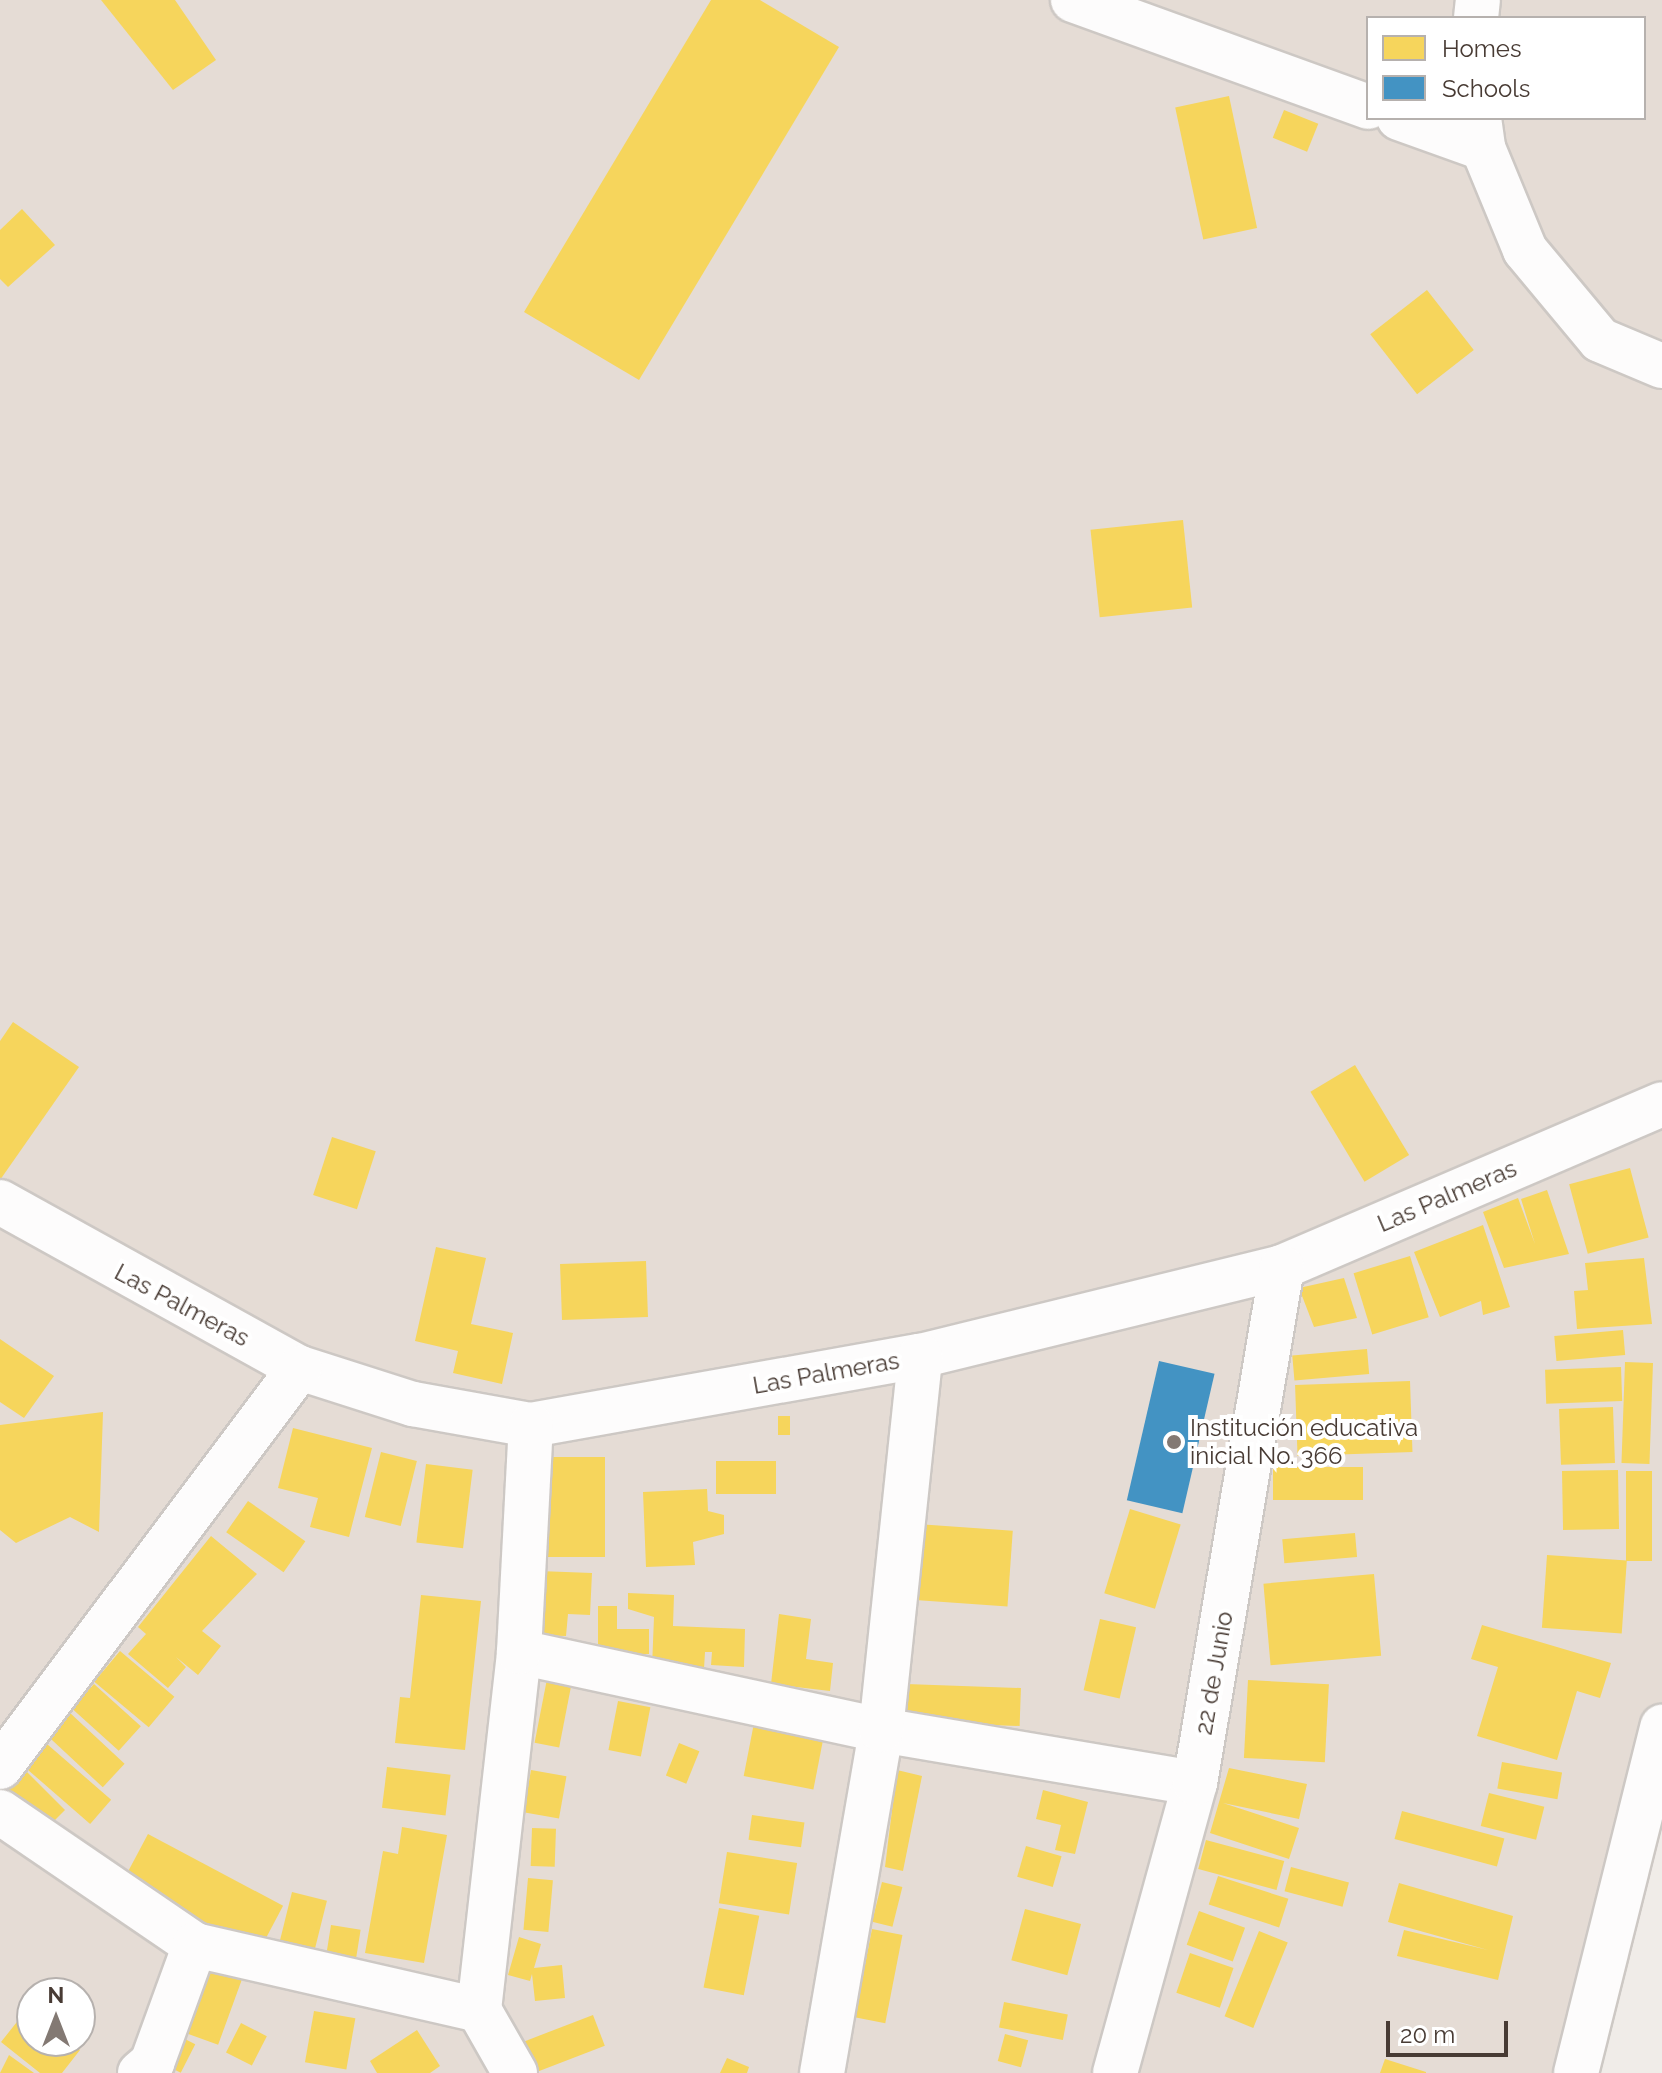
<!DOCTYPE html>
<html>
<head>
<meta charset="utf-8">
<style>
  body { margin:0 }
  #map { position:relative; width:1662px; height:2073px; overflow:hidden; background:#f0ece8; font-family:Raleway,sans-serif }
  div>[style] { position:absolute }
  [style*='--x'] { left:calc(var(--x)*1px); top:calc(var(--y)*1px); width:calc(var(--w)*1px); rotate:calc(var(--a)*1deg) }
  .residential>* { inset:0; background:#e5dcd5 }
  .homes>* { inset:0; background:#f6d55c; transform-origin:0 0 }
  .schools>* { inset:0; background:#4393c3; transform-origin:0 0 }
  .roads { filter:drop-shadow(2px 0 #cdc8c4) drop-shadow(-2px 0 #cdc8c4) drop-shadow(0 2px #cdc8c4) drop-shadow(0 -2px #cdc8c4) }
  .minor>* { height:44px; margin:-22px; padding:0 22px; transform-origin:22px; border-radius:22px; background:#fdfcfc }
  .dots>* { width:22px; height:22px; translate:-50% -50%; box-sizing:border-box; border:4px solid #fff; border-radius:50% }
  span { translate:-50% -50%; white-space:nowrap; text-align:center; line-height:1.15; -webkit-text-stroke:8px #fff; paint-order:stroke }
  .street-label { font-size:24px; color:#483b34 }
  .poi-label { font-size:24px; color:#483b34 }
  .left { translate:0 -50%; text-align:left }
  .legend { position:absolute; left:1366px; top:16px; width:280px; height:104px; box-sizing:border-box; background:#fff; border:2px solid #b6b1ae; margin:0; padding:10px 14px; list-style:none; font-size:24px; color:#483b34 }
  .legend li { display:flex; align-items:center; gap:16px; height:40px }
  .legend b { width:40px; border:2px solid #b6b1ae }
  .north { position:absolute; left:16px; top:1977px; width:80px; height:80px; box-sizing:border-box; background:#fff; border:2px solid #b6b1ae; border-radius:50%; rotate:0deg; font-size:22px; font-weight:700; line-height:32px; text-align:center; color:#483b34 }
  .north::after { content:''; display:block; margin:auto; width:28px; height:36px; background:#837973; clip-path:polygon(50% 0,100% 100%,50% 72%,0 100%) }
  .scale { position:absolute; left:1386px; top:2021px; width:122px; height:36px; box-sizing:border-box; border:4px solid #483b34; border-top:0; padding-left:10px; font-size:24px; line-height:28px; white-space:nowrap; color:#483b34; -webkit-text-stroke:6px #fff; paint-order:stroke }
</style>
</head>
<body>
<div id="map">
  <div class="residential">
    <div style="clip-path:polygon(evenodd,0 0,1662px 0,1662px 1740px,1582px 2073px,0 2073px,0 0,1368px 18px,1644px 18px,1644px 118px,1368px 118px,1368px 18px,0 0,32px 1993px,80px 1993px,80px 2041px,32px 2041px,32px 1993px)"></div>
  </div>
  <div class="homes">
    <div style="clip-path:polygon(101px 0,175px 0,216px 60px,173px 90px)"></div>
    <div style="clip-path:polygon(711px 0,760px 0,839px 47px,639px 380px,524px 312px)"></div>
    <div style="left:1229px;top:96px;width:135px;height:55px;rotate:78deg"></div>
    <div style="left:1284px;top:110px;width:37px;height:30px;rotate:22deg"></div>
    <div style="clip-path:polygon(22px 209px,55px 245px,8px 287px,0 279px,0 230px)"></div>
    <div style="left:1427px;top:290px;width:76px;height:72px;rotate:52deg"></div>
    <div style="left:1183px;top:520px;width:88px;height:93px;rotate:84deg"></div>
    <div style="clip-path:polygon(13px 1022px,79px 1067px,0 1180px,0 1041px)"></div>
    <div style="left:1355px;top:1065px;width:105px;height:52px;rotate:59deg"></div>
    <div style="left:332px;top:1137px;width:46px;height:61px;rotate:18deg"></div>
    <div style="left:1630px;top:1168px;width:72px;height:63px;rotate:75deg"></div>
    <div style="clip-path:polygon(1547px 1190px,1569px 1254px,1504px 1268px,1483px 1212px,1518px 1198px,1535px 1244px,1521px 1199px)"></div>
    <div style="clip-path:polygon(1483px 1225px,1510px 1307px,1483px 1315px,1481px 1301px,1440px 1317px,1414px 1252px)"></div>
    <div style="clip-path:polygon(436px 1247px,486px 1258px,471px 1324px,513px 1333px,502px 1384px,453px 1373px,458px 1351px,415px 1341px)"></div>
    <div style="left:1410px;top:1256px;width:64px;height:59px;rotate:73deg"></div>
    <div style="clip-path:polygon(1644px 1258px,1652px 1324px,1577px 1329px,1574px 1291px,1588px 1290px,1585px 1263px)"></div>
    <div style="left:646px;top:1261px;width:56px;height:86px;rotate:88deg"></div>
    <div style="clip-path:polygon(1344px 1278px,1357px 1318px,1314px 1327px,1299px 1288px)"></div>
    <div style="left:1623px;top:1330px;width:25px;height:69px;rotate:85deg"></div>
    <div style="clip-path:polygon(0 1339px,54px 1376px,24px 1418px,0 1402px)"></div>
    <div style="left:1367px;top:1349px;width:25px;height:75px;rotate:85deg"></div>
    <div style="left:1625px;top:1362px;width:28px;height:101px;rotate:2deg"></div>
    <div style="left:1621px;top:1367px;width:34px;height:76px;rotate:88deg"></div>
    <div style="left:1410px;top:1381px;width:71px;height:115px;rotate:88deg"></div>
    <div style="left:1613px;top:1407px;width:56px;height:54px;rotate:88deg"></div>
    <div style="clip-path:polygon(103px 1412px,99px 1532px,70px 1517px,16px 1543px,0 1530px,0 1425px)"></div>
    <div style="left:778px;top:1416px;width:12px;height:19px"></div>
    <div style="clip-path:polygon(293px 1428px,372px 1448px,349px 1537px,310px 1527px,318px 1498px,278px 1488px)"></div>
    <div style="left:381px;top:1452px;width:37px;height:67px;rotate:14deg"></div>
    <div style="left:540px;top:1457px;width:65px;height:100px"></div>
    <div style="left:716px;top:1461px;width:60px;height:33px"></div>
    <div style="left:426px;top:1464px;width:47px;height:79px;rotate:7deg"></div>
    <div style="left:1273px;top:1467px;width:90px;height:33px"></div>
    <div style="left:1618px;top:1470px;width:59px;height:56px;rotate:89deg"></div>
    <div style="left:1626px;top:1471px;width:26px;height:90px"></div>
    <div style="clip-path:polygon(707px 1489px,708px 1511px,724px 1515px,724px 1534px,693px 1542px,695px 1565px,646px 1567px,643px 1492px)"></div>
    <div style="left:248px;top:1501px;width:70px;height:38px;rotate:35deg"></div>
    <div style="left:1130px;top:1509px;width:53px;height:88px;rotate:17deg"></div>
    <div style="left:917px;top:1524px;width:96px;height:76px;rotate:4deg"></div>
    <div style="left:1355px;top:1533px;width:24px;height:73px;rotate:85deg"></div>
    <div style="clip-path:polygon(211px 1536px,257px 1574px,202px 1631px,221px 1646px,198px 1675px,176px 1657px,186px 1667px,168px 1688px,128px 1654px,146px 1634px,138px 1627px)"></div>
    <div style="left:1547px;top:1555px;width:80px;height:73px;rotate:4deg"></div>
    <div style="clip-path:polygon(539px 1571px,592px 1573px,590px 1615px,568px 1614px,566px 1636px,536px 1635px)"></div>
    <div style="left:1374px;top:1574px;width:82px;height:111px;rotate:85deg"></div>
    <div style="clip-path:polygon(628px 1593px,674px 1595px,673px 1626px,745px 1629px,744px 1667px,711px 1665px,712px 1652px,705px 1652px,704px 1669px,652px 1667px,654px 1617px,628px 1609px)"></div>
    <div style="clip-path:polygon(421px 1595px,481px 1601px,465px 1750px,395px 1743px,400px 1697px,410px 1698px)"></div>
    <div style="clip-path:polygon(598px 1606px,617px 1606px,617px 1629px,649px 1629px,649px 1654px,598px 1654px)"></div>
    <div style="clip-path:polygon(779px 1614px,811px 1619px,806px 1659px,833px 1663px,830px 1691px,771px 1684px)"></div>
    <div style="left:1100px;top:1619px;width:37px;height:73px;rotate:13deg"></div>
    <div style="clip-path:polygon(1482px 1625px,1611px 1663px,1600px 1698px,1577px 1691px,1557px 1760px,1477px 1736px,1498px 1667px,1471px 1659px)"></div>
    <div style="left:120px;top:1651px;width:71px;height:40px;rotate:40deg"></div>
    <div style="left:547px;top:1679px;width:25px;height:65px;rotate:11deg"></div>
    <div style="left:1248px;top:1680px;width:81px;height:78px;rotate:3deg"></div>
    <div style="left:94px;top:1684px;width:63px;height:33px;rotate:42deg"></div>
    <div style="left:906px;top:1684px;width:115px;height:38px;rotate:2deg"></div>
    <div style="left:618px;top:1701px;width:33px;height:50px;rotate:11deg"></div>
    <div style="left:69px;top:1712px;width:76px;height:32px;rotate:43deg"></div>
    <div style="left:754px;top:1723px;width:71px;height:54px;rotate:11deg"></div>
    <div style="left:679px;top:1743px;width:22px;height:35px;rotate:22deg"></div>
    <div style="left:47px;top:1744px;width:85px;height:32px;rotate:41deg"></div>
    <div style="left:1502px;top:1762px;width:61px;height:27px;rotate:10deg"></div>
    <div style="left:387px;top:1767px;width:64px;height:41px;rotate:7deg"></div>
    <div style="clip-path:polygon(1229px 1768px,1307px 1784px,1299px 1819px,1223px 1803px,1299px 1828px,1289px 1859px,1210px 1833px)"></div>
    <div style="left:24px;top:1769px;width:58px;height:33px;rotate:45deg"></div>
    <div style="left:531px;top:1770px;width:36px;height:43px;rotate:10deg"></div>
    <div style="clip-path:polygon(897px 1770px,922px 1776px,903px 1871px,885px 1867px)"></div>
    <div style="clip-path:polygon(1043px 1790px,1088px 1802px,1075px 1854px,1055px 1850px,1061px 1825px,1036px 1819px)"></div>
    <div style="left:1489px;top:1793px;width:57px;height:34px;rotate:14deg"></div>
    <div style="left:1402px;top:1811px;width:106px;height:29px;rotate:15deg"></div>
    <div style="left:752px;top:1815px;width:53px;height:25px;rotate:8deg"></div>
    <div style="clip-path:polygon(402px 1827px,447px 1835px,424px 1963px,365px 1953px,383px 1851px,398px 1854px)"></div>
    <div style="left:532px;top:1828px;width:24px;height:38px;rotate:2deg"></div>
    <div style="left:148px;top:1834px;width:153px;height:53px;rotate:28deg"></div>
    <div style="left:1206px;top:1840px;width:81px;height:30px;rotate:15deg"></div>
    <div style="left:1026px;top:1846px;width:37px;height:32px;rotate:16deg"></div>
    <div style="left:727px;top:1852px;width:71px;height:52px;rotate:9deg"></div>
    <div style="left:1291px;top:1867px;width:60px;height:25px;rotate:15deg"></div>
    <div style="left:1218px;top:1876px;width:74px;height:30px;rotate:18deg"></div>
    <div style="left:528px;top:1878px;width:25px;height:52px;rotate:5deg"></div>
    <div style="left:882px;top:1882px;width:21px;height:41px;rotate:14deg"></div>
    <div style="clip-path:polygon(1399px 1883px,1513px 1916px,1498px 1980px,1397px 1956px,1404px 1930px,1488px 1950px,1388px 1922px)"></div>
    <div style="left:292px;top:1892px;width:36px;height:63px;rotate:14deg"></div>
    <div style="left:719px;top:1908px;width:41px;height:81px;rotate:11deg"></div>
    <div style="left:1025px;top:1909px;width:58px;height:53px;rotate:15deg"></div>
    <div style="left:1199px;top:1911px;width:49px;height:36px;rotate:20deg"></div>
    <div style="left:331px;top:1925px;width:30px;height:34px;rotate:9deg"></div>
    <div style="left:872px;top:1929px;width:31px;height:90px;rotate:11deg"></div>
    <div style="left:1259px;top:1931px;width:31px;height:92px;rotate:22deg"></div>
    <div style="clip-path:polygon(519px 1937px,541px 1944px,534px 1968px,562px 1965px,565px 1998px,535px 2001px,532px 1974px,530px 1981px,508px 1975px)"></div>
    <div style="left:1190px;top:1953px;width:46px;height:42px;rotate:19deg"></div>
    <div style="left:206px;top:1967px;width:38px;height:69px;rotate:20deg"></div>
    <div style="left:1004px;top:2002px;width:65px;height:26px;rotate:11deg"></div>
    <div style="clip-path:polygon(28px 2008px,32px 2041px,69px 2041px,80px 2050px,62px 2073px,40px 2073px,1px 2042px)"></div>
    <div style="left:314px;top:2011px;width:42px;height:52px;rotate:10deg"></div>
    <div style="left:593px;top:2015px;width:33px;height:73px;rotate:69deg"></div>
    <div style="left:241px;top:2023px;width:29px;height:33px;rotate:27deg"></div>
    <div style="clip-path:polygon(417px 2030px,440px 2066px,430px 2073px,377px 2073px,370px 2061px)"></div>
    <div style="left:173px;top:2033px;width:25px;height:32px;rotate:27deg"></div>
    <div style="left:1005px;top:2034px;width:24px;height:28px;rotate:15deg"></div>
    <div style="clip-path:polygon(9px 2055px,34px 2073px,0 2073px)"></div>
    <div style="clip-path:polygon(727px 2058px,749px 2067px,747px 2073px,720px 2073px)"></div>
    <div style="clip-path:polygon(1385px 2059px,1426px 2072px,1426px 2073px,1380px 2073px)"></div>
  </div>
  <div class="schools">
    <div style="left:1159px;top:1361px;width:57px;height:143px;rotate:13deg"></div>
  </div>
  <div class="roads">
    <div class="minor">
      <div style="--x:1073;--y:0;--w:314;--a:19.9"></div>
      <div style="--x:1476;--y:18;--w:18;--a:-84"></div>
      <div style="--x:1399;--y:118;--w:89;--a:19.7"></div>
      <div style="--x:1479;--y:118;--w:30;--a:82"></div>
      <div style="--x:1483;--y:148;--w:110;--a:67.6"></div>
      <div style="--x:1525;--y:250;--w:117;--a:50.2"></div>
      <div style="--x:1600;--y:340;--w:67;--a:22.8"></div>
      <div style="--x:0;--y:1202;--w:343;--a:29"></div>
      <div style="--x:300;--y:1368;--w:119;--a:17.7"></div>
      <div style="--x:413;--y:1404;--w:120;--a:10.1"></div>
      <div style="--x:531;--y:1425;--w:395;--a:-10.1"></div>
      <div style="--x:920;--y:1356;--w:373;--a:-13.8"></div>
      <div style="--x:1282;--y:1267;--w:413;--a:-23.2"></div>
      <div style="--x:519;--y:1652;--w:370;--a:12.2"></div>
      <div style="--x:881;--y:1730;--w:318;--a:9.6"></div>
      <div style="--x:0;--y:1767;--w:499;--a:-53.1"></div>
      <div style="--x:0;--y:1812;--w:236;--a:34.3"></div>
      <div style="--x:195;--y:1945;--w:291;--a:12.9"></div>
      <div style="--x:140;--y:2073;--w:16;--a:-40"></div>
      <div style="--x:152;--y:2063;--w:126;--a:-70"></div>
      <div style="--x:515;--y:2073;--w:73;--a:-119.7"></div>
      <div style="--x:479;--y:2010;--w:360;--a:-83.6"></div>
      <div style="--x:519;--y:1652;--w:227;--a:-87"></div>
      <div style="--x:822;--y:2073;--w:348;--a:-80.2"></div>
      <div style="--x:881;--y:1730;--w:376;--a:-84"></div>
      <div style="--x:1115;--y:2073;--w:301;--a:-74.6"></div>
      <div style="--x:1195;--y:1783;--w:523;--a:-80.43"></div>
      <div style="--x:1576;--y:2073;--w:357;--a:-76"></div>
    </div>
  </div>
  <div class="dots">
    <div style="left:1174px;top:1442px;background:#837973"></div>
  </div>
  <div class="street-label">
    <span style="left:1447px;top:1196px;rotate:-23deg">Las Palmeras</span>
    <span style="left:182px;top:1305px;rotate:28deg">Las Palmeras</span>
    <span style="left:826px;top:1373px;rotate:-10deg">Las Palmeras</span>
    <span style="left:1214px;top:1673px;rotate:-80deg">22 de Junio</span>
  </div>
  <div class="poi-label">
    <span class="left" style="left:1190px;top:1442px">Institución educativa<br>inicial No. 366</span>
  </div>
  <ul class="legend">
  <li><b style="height:22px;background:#f6d55c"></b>Homes</li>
  <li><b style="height:22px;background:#4393c3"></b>Schools</li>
  </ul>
  <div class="north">N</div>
  <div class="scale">20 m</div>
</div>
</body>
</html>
